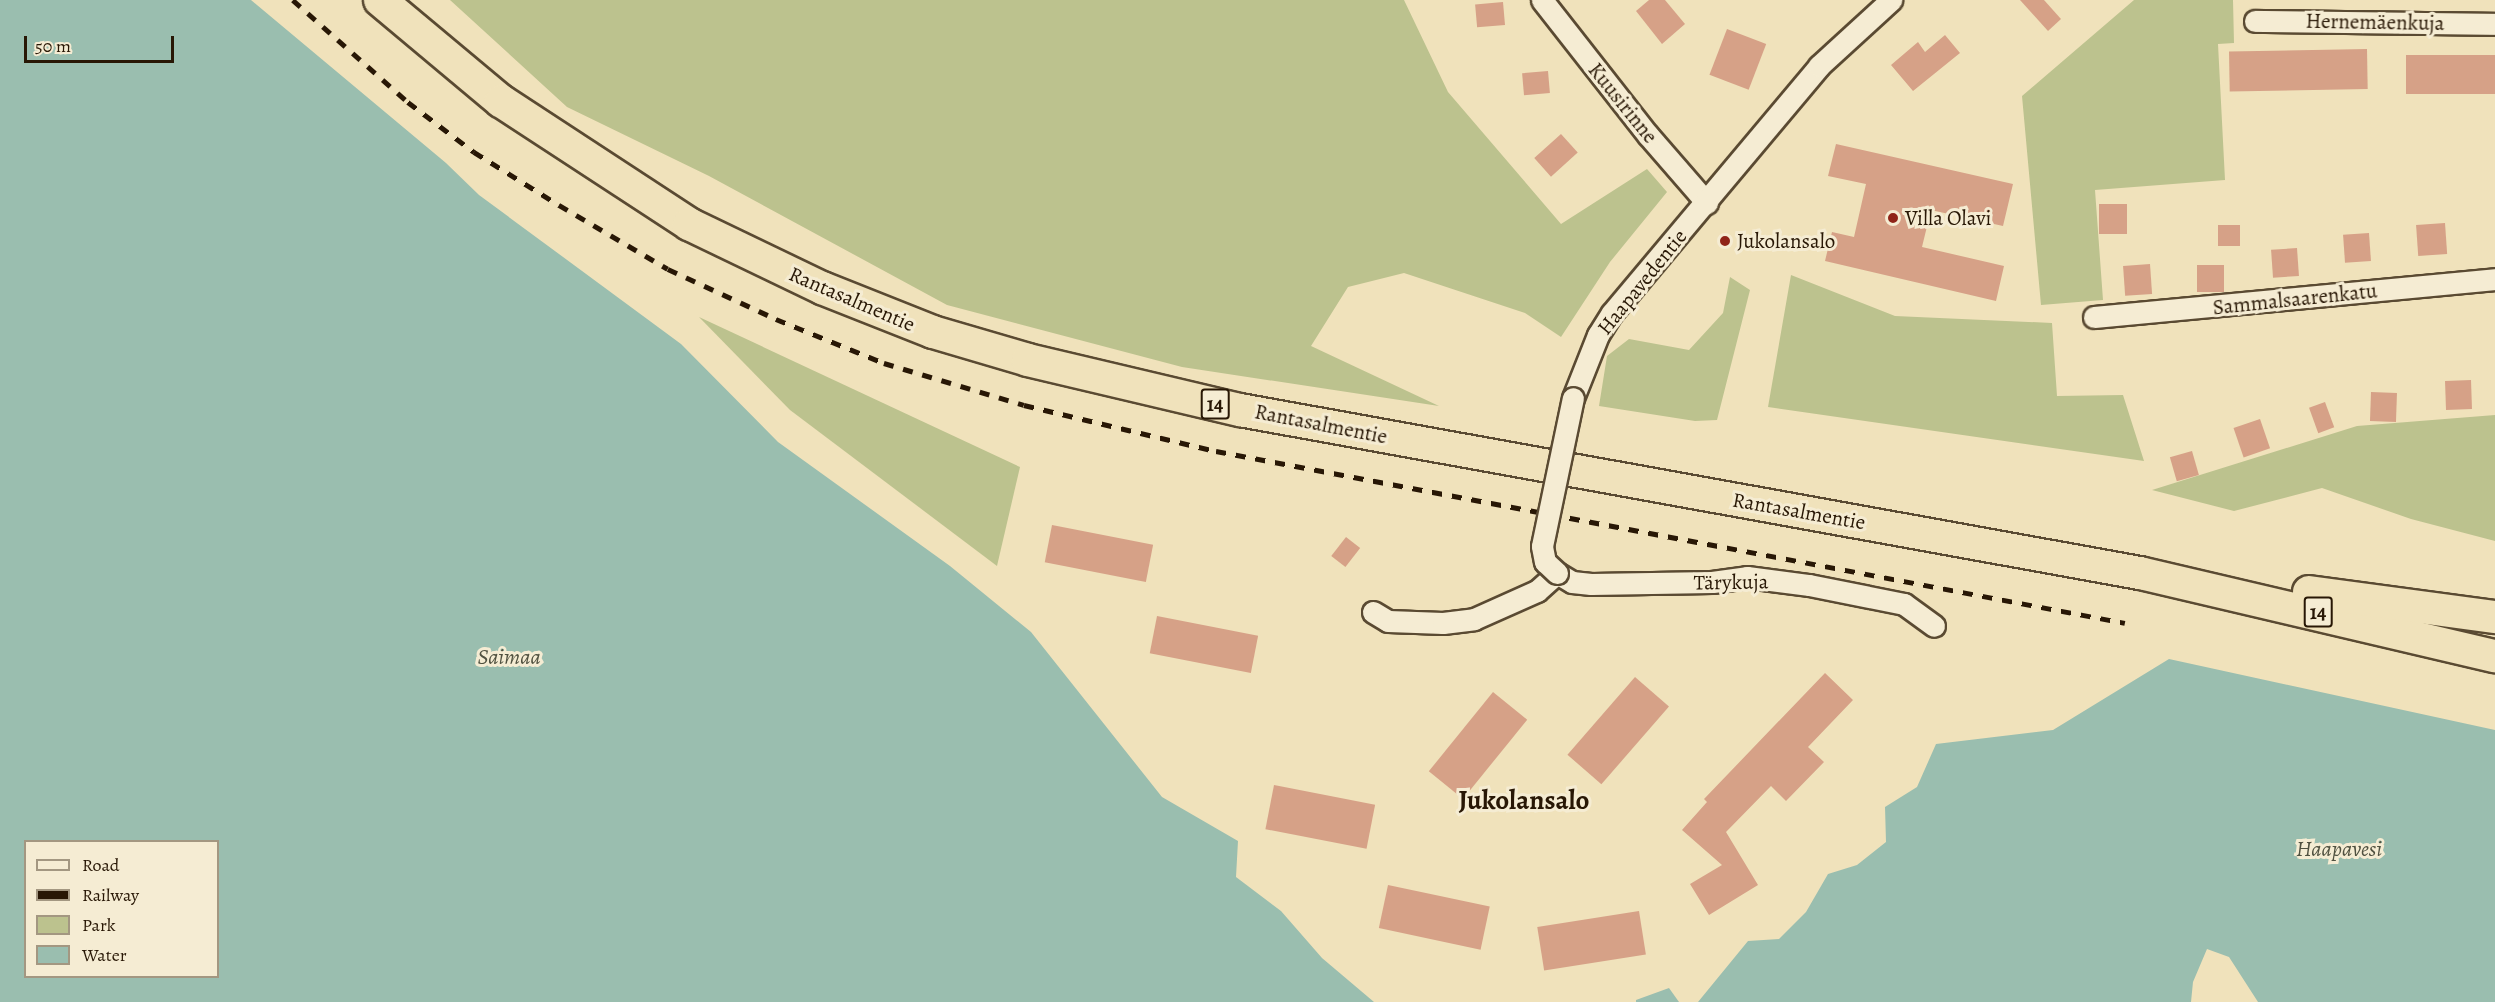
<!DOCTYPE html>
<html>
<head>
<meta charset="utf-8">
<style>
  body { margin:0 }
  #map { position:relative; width:2495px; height:1002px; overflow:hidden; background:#f0e2bb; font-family:Alegreya,serif }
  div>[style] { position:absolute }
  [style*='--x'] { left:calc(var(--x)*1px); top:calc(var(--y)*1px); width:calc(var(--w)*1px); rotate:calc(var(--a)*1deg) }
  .green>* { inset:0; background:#bcc28e }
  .water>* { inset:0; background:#9abeaf }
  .building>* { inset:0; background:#d6a187; transform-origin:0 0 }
  .roads { filter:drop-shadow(2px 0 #5a4a32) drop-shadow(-2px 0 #5a4a32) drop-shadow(0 2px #5a4a32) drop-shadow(0 -2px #5a4a32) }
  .minor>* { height:21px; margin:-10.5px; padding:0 10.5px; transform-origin:10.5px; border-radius:10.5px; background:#f5ecd3 }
  .highway>* { height:32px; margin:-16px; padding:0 16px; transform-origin:16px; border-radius:16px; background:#f0e2bb }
  .rail>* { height:4.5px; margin-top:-2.25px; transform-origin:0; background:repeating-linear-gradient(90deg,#281705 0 10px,transparent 0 20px) }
  .bridges { filter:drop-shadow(2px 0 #5a4a32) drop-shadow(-2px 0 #5a4a32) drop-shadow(0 2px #5a4a32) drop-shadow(0 -2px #5a4a32) }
  .minor-bridge>* { height:21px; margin:-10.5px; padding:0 10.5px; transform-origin:10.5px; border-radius:10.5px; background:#f5ecd3 }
  .dots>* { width:16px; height:16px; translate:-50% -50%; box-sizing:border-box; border:3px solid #f5ecd3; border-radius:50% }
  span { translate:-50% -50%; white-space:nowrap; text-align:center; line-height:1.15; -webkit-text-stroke:6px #f5ecd3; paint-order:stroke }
  .shield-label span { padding:2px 4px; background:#f5ecd3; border:2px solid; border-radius:4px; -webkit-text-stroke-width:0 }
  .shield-label { font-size:20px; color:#281705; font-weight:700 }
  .street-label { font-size:21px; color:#281705 }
  .poi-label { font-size:21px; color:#281705 }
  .left { translate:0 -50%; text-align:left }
  .water-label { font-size:22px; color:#505140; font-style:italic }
  .district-label { font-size:27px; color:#281705; font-weight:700 }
  .legend { position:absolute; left:24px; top:840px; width:195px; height:138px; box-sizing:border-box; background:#f5ecd3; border:2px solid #a39781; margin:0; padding:8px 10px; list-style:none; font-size:18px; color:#281705 }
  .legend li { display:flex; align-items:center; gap:12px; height:30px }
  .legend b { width:30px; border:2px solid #a39781 }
  .scale { position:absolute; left:24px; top:36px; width:150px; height:27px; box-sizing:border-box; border:3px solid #281705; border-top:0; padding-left:8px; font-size:18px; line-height:21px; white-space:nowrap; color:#281705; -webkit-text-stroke:4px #f5ecd3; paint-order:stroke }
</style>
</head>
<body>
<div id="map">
  <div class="green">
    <div style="clip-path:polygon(450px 0,1404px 0,1448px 92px,1561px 224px,1647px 169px,1667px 192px,1610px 262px,1561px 337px,1525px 313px,1404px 273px,1348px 287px,1311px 346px,1439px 406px,1182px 367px,947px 305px,709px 176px,567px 107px)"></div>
    <div style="clip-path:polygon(2134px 0,2233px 0,2234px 43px,2218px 44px,2225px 180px,2095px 190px,2103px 300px,2041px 305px,2022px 96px)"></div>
    <div style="clip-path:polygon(1791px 275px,1895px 316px,2052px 323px,2057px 396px,2123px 395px,2144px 461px,1768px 407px)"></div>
    <div style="clip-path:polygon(1730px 277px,1750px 290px,1717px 420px,1695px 421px,1599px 406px,1607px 356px,1629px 339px,1689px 350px,1723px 313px)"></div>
    <div style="clip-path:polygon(699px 317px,1020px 467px,997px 566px,790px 410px)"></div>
    <div style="clip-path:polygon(2495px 415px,2495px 541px,2411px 519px,2322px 488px,2234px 511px,2152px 490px,2357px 426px)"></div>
  </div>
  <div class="water">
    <div style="clip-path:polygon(evenodd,0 0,251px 0,446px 163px,479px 195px,681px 344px,778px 442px,950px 566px,1031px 632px,1162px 797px,1238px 841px,1236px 877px,1281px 911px,1322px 958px,1374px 1002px,0 1002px,0 0,26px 842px,218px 842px,218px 976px,26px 976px,26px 842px)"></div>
    <div style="clip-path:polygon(2169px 659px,2495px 730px,2495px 1002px,2258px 1002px,2229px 957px,2207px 949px,2193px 982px,2191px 1002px,1698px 1002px,1748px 941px,1779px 939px,1806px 912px,1828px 874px,1857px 865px,1886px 842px,1885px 807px,1917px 787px,1936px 744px,2053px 730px)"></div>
    <div style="clip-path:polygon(1669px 988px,1679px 1002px,1636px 1002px,1636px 1000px)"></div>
  </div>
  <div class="building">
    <div style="clip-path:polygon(1649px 0,1665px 0,1685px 24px,1662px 44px,1636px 11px)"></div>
    <div style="clip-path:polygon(2020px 0,2044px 0,2061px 19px,2048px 31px)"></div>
    <div style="left:1503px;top:2px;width:23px;height:28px;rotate:85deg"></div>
    <div style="left:1727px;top:29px;width:42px;height:49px;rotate:21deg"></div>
    <div style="clip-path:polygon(1945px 35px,1960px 53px,1913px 91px,1891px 65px,1918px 42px,1925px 52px)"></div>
    <div style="left:2367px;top:49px;width:40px;height:138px;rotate:89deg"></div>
    <div style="left:2495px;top:55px;width:39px;height:89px;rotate:90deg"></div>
    <div style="left:1548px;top:71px;width:22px;height:26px;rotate:85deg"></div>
    <div style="left:1561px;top:134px;width:25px;height:36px;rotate:48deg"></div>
    <div style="clip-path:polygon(1836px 144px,2013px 184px,2003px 226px,1931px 210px,1922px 247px,2004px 266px,1996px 301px,1825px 261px,1832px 232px,1854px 237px,1866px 184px,1828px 176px)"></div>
    <div style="left:2099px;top:204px;width:28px;height:30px"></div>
    <div style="left:2445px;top:223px;width:31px;height:29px;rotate:86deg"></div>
    <div style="left:2218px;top:225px;width:22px;height:21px"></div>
    <div style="left:2369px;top:233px;width:28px;height:26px;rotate:86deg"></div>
    <div style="left:2297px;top:248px;width:28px;height:26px;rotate:86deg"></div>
    <div style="left:2150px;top:264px;width:30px;height:27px;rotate:86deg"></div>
    <div style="left:2197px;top:265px;width:27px;height:27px"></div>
    <div style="left:2471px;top:380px;width:29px;height:26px;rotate:88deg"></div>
    <div style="left:2371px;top:392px;width:26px;height:29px;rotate:2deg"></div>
    <div style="left:2325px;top:402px;width:27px;height:17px;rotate:70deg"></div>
    <div style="left:2260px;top:419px;width:31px;height:28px;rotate:71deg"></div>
    <div style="left:2192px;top:451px;width:25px;height:23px;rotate:74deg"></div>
    <div style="left:1052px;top:525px;width:103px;height:38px;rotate:11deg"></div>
    <div style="left:1346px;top:537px;width:18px;height:24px;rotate:38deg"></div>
    <div style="left:1157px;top:616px;width:103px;height:38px;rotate:11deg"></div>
    <div style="clip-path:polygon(1825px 673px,1853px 700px,1808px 747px,1824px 762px,1786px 801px,1771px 786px,1726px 832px,1758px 885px,1709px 915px,1690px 884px,1722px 865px,1682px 830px,1707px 802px,1704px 799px)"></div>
    <div style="left:1635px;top:677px;width:45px;height:103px;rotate:41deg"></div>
    <div style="left:1493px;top:692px;width:44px;height:102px;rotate:39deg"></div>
    <div style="left:1274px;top:785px;width:103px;height:45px;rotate:11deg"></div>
    <div style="left:1388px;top:885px;width:104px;height:44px;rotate:12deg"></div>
    <div style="left:1639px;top:911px;width:44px;height:103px;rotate:81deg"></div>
  </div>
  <div class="roads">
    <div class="minor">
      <div style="--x:1542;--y:0;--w:172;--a:51.9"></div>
      <div style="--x:1648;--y:135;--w:90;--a:49.1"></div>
      <div style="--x:2255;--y:21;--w:240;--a:0.7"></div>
      <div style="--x:2094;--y:317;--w:403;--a:-5.4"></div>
      <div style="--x:1573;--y:398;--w:68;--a:-68.4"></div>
      <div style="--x:1598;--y:335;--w:26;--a:-58"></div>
      <div style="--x:1612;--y:313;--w:322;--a:-50"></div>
      <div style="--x:1819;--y:66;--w:98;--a:-42.5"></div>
      <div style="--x:1373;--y:612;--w:17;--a:31"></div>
      <div style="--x:1388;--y:621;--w:55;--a:2.1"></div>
      <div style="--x:1443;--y:623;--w:31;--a:-7"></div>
      <div style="--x:1474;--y:619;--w:69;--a:-24"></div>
      <div style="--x:1537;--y:591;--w:27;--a:-42"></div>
      <div style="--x:1557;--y:573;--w:17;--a:31"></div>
      <div style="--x:1572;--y:582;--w:19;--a:6"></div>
      <div style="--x:1591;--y:584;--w:121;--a:-0.9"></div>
      <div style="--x:1712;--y:582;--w:35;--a:-8"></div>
      <div style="--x:1747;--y:577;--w:63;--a:7.4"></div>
      <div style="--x:1809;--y:585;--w:97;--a:11.3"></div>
      <div style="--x:1904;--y:604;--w:37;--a:36"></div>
    </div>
    <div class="highway">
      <div style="--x:380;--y:0;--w:158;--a:39.9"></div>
      <div style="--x:501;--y:101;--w:225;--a:33.2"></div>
      <div style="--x:689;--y:224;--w:148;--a:25.7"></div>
      <div style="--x:822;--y:288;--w:119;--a:21.6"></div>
      <div style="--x:933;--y:332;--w:99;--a:16.4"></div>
      <div style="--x:1028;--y:360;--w:218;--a:13.3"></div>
      <div style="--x:1240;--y:410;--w:915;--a:10.27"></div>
      <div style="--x:2140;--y:573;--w:365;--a:13.2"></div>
      <div style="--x:2309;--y:592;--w:188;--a:7.7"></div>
    </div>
  </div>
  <div class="rail">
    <div style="--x:293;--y:0;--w:154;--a:41.6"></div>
    <div style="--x:408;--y:102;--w:83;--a:37.1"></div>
    <div style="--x:474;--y:152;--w:100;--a:31.9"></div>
    <div style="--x:559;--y:205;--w:126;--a:30.4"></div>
    <div style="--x:668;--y:269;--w:119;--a:24.8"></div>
    <div style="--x:776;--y:319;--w:117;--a:22.2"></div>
    <div style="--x:884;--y:363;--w:146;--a:16.7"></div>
    <div style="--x:1024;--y:405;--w:197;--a:13.5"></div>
    <div style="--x:1216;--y:451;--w:925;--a:10.71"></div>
  </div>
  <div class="bridges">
    <div class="minor-bridge">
      <div style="--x:1557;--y:573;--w:16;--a:-137"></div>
      <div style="--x:1545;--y:562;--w:16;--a:-101"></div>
      <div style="--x:1542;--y:546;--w:151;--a:-78.2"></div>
    </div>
  </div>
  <div class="dots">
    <div style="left:1893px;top:218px;background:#8f2418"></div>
    <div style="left:1725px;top:241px;background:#8f2418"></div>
  </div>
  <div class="shield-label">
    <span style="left:1215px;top:404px">14</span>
    <span style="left:2318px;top:612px">14</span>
  </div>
  <div class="street-label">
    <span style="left:2375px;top:22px;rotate:1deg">Hernemäenkuja</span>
    <span style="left:1623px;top:103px;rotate:51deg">Kuusirinne</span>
    <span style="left:1642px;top:282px;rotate:-51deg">Haapavedentie</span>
    <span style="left:852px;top:299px;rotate:23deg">Rantasalmentie</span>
    <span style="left:2295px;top:299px;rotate:-6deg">Sammalsaarenkatu</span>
    <span style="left:1321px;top:424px;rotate:11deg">Rantasalmentie</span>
    <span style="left:1799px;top:511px;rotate:10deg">Rantasalmentie</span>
    <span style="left:1731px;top:582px;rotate:-1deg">Tärykuja</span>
  </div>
  <div class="poi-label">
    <span class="left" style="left:1905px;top:218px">Villa Olavi</span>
    <span class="left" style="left:1737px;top:241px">Jukolansalo</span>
  </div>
  <div class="water-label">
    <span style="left:509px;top:658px">Saimaa</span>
    <span style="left:2339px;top:850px">Haapavesi</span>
  </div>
  <div class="district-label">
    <span style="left:1524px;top:801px">Jukolansalo</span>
  </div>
  <ul class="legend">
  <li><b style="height:8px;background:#f5ecd3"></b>Road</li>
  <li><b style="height:8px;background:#281705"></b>Railway</li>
  <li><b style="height:16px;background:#bcc28e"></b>Park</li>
  <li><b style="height:16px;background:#9abeaf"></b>Water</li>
  </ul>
  <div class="scale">50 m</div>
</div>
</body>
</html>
